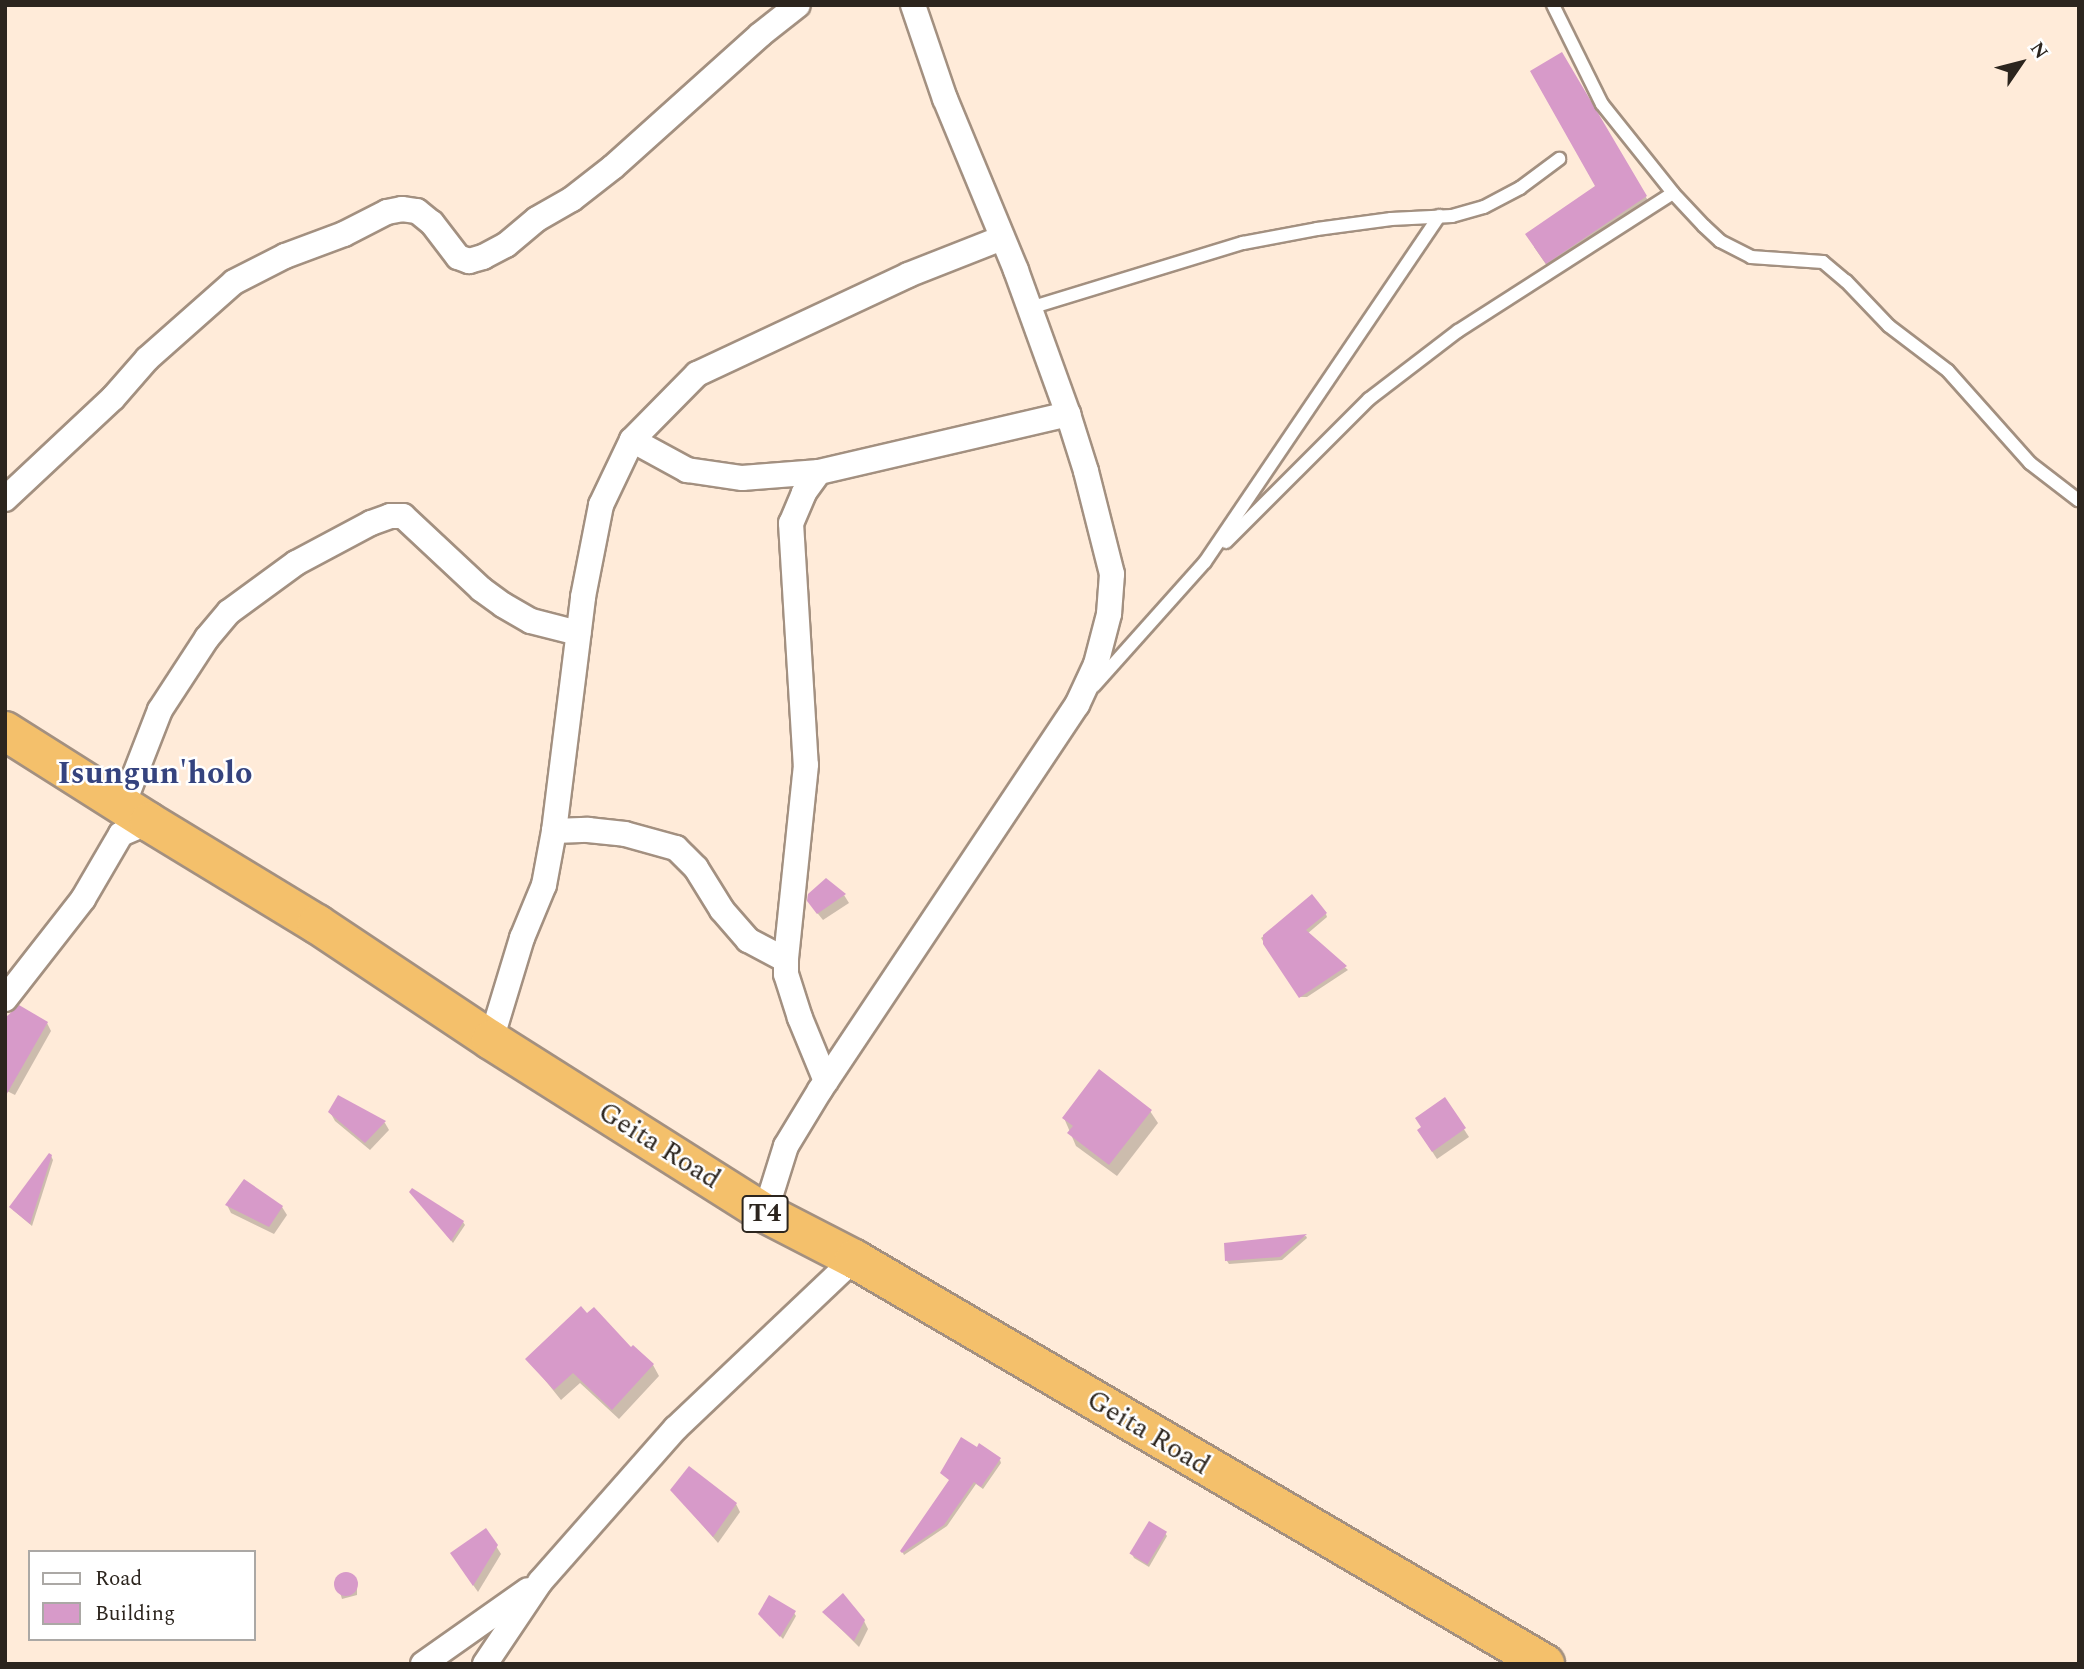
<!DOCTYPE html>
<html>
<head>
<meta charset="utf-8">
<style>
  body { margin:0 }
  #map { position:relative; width:2084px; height:1669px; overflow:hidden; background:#ffebd9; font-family:Spectral,serif }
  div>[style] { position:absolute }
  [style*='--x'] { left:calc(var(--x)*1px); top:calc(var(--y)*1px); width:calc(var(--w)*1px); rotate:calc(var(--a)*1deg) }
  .shadow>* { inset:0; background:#0003 }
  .building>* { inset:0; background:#d79ac9; transform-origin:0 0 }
  .round { border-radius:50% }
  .roads { filter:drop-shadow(2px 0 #a39080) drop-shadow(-2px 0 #a39080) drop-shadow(0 2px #a39080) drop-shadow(0 -2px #a39080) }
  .service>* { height:12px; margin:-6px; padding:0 6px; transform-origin:6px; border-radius:6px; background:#fff }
  .minor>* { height:24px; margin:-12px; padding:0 12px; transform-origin:12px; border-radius:12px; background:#fff }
  .trunk>* { height:38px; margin:-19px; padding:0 19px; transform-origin:19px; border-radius:19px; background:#f4c06b }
  span { translate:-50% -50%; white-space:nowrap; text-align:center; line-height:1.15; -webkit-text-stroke:5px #fff; paint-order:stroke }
  .shield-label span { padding:2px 5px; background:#fff; border:2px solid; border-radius:5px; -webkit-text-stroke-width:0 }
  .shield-label { font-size:26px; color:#2c251e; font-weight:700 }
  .street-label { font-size:28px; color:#2c251e }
  .quarter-label { font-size:32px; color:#35437e; font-weight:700 }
  .frame { position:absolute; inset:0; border:7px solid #2c251e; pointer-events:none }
  .legend { position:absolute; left:28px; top:1550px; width:228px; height:91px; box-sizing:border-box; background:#fff; border:2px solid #aba8a5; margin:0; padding:9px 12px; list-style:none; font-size:21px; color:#2c251e }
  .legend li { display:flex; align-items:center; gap:14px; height:35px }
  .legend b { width:35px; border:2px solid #aba8a5 }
  .north { position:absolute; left:1986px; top:28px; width:70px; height:70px; -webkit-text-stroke:5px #fff; paint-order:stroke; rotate:55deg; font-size:19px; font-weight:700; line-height:28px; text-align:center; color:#2c251e }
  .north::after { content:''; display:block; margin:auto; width:24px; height:32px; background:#2c251e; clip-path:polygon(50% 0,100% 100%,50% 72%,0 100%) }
</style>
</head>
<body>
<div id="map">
  <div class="shadow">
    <div style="clip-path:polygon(1561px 55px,1653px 209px,1554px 276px,1534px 247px,1598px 186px)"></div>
    <div style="clip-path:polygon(844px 895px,849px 903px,823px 920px,814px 909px)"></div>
    <div style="clip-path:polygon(1326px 914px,1327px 917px,1307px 934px,1348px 970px,1307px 997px,1300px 997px,1261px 938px,1286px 920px)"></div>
    <div style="clip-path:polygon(47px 1023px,51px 1031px,15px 1095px,5px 1090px)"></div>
    <div style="clip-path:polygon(339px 1097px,385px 1123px,389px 1130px,370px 1150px,335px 1121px,330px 1112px)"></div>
    <div style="clip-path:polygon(1445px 1100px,1469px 1137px,1437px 1159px,1424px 1139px)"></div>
    <div style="clip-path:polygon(1150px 1111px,1158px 1123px,1117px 1176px,1076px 1146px,1064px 1118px)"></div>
    <div style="clip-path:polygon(51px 1156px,53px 1160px,32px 1226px,13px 1210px)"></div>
    <div style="clip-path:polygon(414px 1195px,463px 1222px,465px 1225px,453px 1243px)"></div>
    <div style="clip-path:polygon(227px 1205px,282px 1207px,287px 1215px,274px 1234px,231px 1213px)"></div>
    <div style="clip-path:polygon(1306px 1236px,1307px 1238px,1282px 1260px,1229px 1264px,1227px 1261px,1226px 1245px)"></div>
    <div style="clip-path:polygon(631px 1350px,653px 1365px,659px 1376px,619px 1419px,580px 1383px,561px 1400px,528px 1359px)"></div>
    <div style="clip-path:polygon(1000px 1460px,1001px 1463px,983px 1489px,976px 1484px,947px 1526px,904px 1555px,902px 1551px,951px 1481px,942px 1473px)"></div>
    <div style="clip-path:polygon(672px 1490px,736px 1504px,740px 1512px,718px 1543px)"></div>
    <div style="clip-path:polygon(1165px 1533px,1167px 1536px,1149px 1567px,1134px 1558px,1132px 1554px)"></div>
    <div style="clip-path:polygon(496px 1546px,501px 1554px,478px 1592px,457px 1562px)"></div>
    <div style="clip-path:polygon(345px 1574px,357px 1583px,357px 1595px,342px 1599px,337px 1582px,339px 1575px)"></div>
    <div style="clip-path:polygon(824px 1612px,864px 1621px,868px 1629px,859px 1647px)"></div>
    <div style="clip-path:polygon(794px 1613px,796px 1616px,783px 1639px,763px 1618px)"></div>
  </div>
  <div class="building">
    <div style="clip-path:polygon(1562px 52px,1647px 196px,1546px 264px,1525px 234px,1595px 186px,1530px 71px)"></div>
    <div style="clip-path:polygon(826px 878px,846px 894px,817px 914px,807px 901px,808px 894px)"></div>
    <div style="clip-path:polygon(1312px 894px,1327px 913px,1306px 930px,1347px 966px,1299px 998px,1263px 944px,1263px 935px)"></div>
    <div style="clip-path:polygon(19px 1005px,48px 1022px,5px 1097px,5px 1018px)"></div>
    <div style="clip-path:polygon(1099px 1069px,1152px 1110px,1109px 1165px,1067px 1133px,1073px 1126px,1062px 1118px)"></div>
    <div style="clip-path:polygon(338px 1095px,386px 1121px,365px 1143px,328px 1112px)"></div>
    <div style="clip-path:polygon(1445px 1097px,1466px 1128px,1432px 1152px,1417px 1130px,1421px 1127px,1415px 1118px)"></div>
    <div style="clip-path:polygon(49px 1153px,52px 1155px,30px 1224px,9px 1207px)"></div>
    <div style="clip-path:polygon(244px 1179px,283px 1206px,269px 1227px,225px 1205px)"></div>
    <div style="clip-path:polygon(412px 1188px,464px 1221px,451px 1241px,409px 1192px)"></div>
    <div style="clip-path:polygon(1307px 1234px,1280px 1257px,1225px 1261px,1224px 1243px)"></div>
    <div style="clip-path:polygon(581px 1306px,587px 1313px,594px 1307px,631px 1347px,633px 1345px,654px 1364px,612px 1410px,573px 1373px,554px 1390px,525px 1359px)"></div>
    <div style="clip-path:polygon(961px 1437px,977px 1447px,979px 1443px,1001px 1458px,981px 1487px,974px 1482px,944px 1525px,902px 1553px,900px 1551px,949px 1480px,940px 1473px)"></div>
    <div style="clip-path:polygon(689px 1466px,737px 1503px,713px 1537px,670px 1490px)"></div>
    <div style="left:1149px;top:1521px;width:21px;height:38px;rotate:31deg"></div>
    <div style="clip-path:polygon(486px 1528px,498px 1545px,473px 1586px,450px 1553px)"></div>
    <div class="round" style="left:334px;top:1572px;width:24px;height:24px"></div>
    <div style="clip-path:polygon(843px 1593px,865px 1620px,854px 1641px,822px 1612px)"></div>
    <div style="clip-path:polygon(769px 1595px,796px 1611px,780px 1637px,758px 1614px)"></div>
  </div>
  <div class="roads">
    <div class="service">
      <div style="--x:1553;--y:5;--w:110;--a:63.7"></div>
      <div style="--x:1602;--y:104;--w:114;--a:51.4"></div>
      <div style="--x:1673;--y:193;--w:45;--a:46.8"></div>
      <div style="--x:1704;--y:226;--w:22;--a:43"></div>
      <div style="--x:1720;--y:241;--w:35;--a:27"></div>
      <div style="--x:1751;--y:257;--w:72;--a:4"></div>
      <div style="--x:1823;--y:262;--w:30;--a:40"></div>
      <div style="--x:1846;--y:281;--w:62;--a:46.3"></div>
      <div style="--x:1889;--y:326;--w:74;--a:37.3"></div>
      <div style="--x:1948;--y:371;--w:123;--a:48.3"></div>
      <div style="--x:2030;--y:463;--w:61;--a:37.6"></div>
      <div style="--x:1030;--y:308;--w:223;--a:-17"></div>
      <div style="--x:1243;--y:243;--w:75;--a:-10.7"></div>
      <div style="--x:1317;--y:229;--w:75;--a:-7.7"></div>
      <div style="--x:1391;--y:219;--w:61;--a:-2.8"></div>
      <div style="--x:1452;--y:216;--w:33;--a:-16"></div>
      <div style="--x:1484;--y:207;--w:41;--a:-27.8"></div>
      <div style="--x:1520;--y:188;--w:49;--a:-36.6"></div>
      <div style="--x:1226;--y:542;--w:202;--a:-45"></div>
      <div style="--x:1369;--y:399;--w:112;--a:-37.4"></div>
      <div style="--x:1458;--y:331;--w:255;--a:-32.7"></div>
      <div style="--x:1094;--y:686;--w:166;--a:-48.2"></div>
      <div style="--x:1205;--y:562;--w:418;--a:-55.9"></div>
    </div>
    <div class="minor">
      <div style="--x:632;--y:440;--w:63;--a:28.6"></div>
      <div style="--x:687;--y:470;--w:56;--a:8.3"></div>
      <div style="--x:742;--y:478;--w:77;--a:-4.5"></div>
      <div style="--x:819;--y:472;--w:256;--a:-13.1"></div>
      <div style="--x:819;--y:472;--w:26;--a:126"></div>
      <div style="--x:804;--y:493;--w:33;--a:113"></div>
      <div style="--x:791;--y:523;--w:242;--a:86.5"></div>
      <div style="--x:806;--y:765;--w:196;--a:95.9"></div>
      <div style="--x:786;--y:960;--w:14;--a:90"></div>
      <div style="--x:786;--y:974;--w:46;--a:72.3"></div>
      <div style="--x:800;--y:1018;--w:68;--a:67.6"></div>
      <div style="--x:5;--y:499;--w:148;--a:-43.1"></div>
      <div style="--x:113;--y:398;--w:52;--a:-48.9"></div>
      <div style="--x:147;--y:359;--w:116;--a:-41.5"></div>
      <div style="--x:234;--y:282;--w:57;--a:-27"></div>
      <div style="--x:285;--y:256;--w:63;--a:-20.4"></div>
      <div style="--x:344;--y:234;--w:48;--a:-27.1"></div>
      <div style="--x:387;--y:212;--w:15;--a:-11"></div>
      <div style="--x:402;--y:209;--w:15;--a:8"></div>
      <div style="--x:417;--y:211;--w:19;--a:39"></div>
      <div style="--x:432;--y:223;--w:43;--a:52.6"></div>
      <div style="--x:458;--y:257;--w:12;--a:20"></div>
      <div style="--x:469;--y:261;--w:15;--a:-16"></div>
      <div style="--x:483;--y:257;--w:26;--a:-28"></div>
      <div style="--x:506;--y:245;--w:40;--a:-40"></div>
      <div style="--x:537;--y:219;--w:40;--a:-29.7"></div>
      <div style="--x:572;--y:199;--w:52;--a:-38"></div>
      <div style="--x:613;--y:167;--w:198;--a:-41.9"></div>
      <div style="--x:760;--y:35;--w:48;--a:-38.3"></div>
      <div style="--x:123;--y:805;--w:102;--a:-68.7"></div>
      <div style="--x:160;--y:710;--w:86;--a:-56.9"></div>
      <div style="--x:207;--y:638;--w:34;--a:-50"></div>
      <div style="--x:229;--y:612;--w:83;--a:-36.2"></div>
      <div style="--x:296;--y:563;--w:85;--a:-28.1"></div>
      <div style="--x:371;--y:523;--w:20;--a:-20"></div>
      <div style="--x:390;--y:516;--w:13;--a:0"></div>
      <div style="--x:403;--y:516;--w:107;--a:43.1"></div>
      <div style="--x:481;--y:589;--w:27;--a:36"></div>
      <div style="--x:503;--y:605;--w:32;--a:30"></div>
      <div style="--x:531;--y:621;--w:49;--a:14.3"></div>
      <div style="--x:554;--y:831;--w:34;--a:-2"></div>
      <div style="--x:588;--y:830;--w:37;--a:6"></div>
      <div style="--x:625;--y:834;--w:53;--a:15.4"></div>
      <div style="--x:676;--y:848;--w:28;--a:45"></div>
      <div style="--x:696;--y:868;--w:49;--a:58.2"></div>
      <div style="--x:722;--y:910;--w:40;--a:49"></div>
      <div style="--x:748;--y:940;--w:43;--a:27.8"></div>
      <div style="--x:5;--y:999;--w:127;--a:-52"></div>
      <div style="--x:83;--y:899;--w:75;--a:-59.7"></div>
      <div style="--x:121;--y:834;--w:30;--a:-23"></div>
      <div style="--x:491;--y:1040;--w:107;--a:-73.1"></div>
      <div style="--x:522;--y:938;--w:57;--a:-67.5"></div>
      <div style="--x:544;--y:885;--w:55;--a:-79.5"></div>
      <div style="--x:554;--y:831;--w:236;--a:-82.9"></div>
      <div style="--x:583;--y:597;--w:94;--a:-78.9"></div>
      <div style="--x:601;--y:505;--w:72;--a:-64.5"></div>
      <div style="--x:632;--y:440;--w:93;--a:-45.4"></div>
      <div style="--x:697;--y:374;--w:233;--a:-25.1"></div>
      <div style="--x:908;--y:275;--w:101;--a:-21.5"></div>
      <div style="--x:765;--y:1213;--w:70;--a:-72.6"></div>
      <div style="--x:786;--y:1146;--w:66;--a:-58.7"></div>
      <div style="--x:820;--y:1090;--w:463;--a:-56.3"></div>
      <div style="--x:1077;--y:705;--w:45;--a:-65.1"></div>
      <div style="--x:1096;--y:664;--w:52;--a:-75.4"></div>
      <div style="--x:1109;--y:614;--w:40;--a:-85.7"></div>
      <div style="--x:1112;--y:574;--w:106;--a:-104.2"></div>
      <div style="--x:1086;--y:471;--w:60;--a:-107.5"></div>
      <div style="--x:1068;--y:414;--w:153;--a:-109.9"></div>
      <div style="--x:1016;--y:270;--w:185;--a:-112.5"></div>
      <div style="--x:945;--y:99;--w:99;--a:-108.8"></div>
      <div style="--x:423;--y:1664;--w:128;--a:-35.2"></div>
      <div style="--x:485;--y:1664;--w:99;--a:-56.1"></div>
      <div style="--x:540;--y:1582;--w:205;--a:-48.6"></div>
      <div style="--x:676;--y:1428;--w:245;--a:-43.5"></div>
    </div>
    <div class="trunk">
      <div style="--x:5;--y:731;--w:170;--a:32.3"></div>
      <div style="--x:149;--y:822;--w:197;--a:31.3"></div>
      <div style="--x:317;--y:924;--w:209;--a:33.7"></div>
      <div style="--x:491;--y:1040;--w:324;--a:32.3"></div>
      <div style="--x:765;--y:1213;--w:100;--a:27.3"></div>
      <div style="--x:854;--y:1259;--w:801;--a:30.37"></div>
    </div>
  </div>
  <div class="shield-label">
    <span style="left:765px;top:1214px">T4</span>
  </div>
  <div class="street-label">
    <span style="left:659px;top:1146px;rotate:32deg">Geita Road</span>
    <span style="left:1148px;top:1433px;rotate:31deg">Geita Road</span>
  </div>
  <div class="quarter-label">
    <span style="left:155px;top:774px">Isungun'holo</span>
  </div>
  <div class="frame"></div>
  <ul class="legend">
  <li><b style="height:9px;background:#fff"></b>Road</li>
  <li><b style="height:19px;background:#d79ac9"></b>Building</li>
  </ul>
  <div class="north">N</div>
</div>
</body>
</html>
